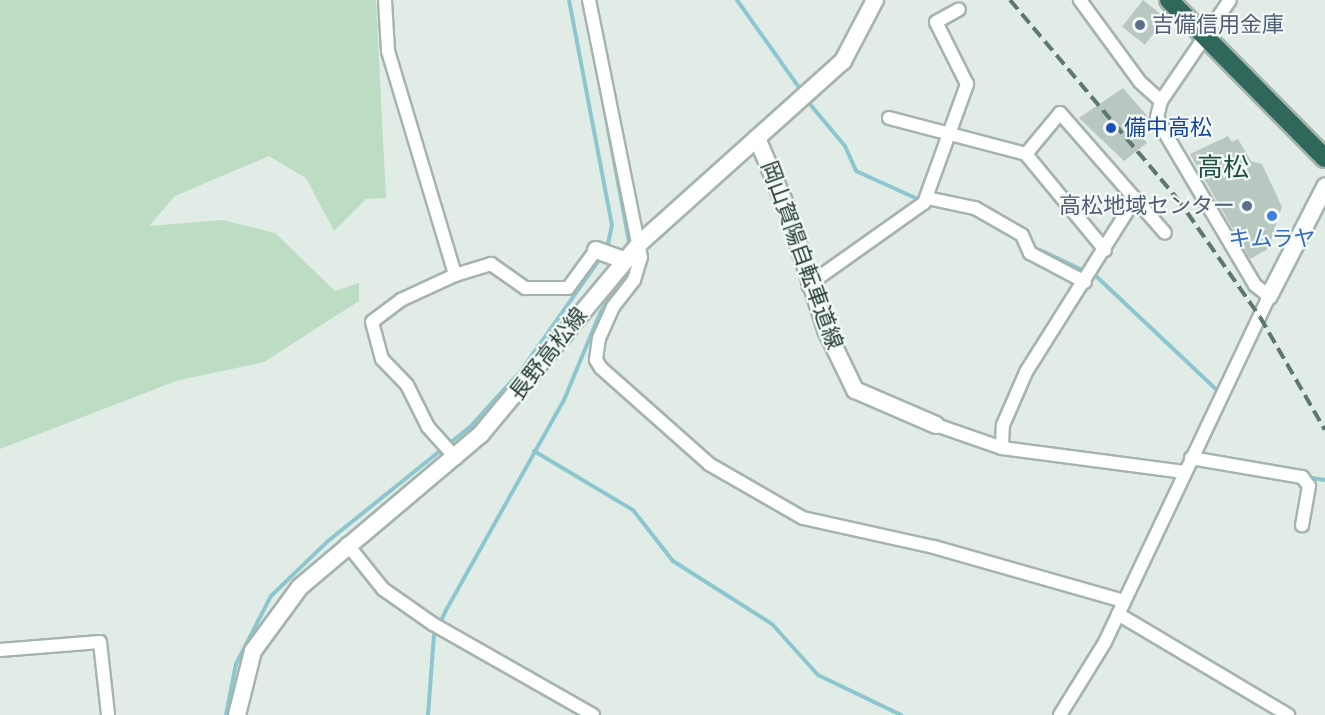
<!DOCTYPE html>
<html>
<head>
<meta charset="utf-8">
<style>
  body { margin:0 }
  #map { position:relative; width:1325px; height:715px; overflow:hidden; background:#e2ece7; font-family:"Titillium Web","Noto Sans JP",sans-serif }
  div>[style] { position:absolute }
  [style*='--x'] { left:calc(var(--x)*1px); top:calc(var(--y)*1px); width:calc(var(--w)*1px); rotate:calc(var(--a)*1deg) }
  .green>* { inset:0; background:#bcddc4 }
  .stream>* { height:4px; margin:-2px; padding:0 2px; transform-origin:2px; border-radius:2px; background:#8cc7d0 }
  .building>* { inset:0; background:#b8c7c0; transform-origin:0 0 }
  .roads { filter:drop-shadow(2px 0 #a5b4ae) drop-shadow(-2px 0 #a5b4ae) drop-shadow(0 2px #a5b4ae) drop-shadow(0 -2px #a5b4ae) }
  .street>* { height:12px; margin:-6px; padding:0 6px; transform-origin:6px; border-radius:6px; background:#fff }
  .secondary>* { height:16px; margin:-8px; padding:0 8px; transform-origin:8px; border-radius:8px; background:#fff }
  .highway>* { height:18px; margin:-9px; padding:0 9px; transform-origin:9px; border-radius:9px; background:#2f685b }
  .rail>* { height:4px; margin-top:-2px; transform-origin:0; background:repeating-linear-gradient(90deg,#5d7870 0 12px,transparent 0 18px) }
  .dots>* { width:16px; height:16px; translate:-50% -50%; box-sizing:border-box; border:3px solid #f3f9f6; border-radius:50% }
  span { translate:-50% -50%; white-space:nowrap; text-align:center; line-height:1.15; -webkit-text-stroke:4.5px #f3f9f6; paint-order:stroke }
  .service-label { font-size:22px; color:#4e5e75 }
  .left { translate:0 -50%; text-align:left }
  .right { translate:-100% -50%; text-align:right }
  .transit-label { font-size:22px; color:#164399 }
  .shop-label { font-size:22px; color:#366cbe }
  .street-label { font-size:22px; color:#233d35 }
  .quarter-label { font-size:26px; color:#1f4f42 }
</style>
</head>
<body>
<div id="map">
  <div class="green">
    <div style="clip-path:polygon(0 0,376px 0,386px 198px,366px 199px,334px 231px,306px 178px,269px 156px,175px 196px,149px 226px,222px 220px,275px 233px,335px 291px,359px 283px,359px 301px,264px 362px,176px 381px,0 449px)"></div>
  </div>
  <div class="stream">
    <div style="--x:569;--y:0;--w:229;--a:79.2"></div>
    <div style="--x:612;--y:225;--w:24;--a:102"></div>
    <div style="--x:737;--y:0;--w:109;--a:54.7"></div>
    <div style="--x:599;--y:80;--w:165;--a:79.5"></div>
    <div style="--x:809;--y:103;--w:56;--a:50.1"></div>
    <div style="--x:845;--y:146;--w:27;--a:66"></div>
    <div style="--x:856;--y:171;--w:72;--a:24.4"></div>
    <div style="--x:1040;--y:250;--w:63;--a:25.3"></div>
    <div style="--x:1097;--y:277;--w:168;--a:43.3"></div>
    <div style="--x:534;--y:451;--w:115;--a:30.8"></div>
    <div style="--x:633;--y:510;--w:65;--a:51.9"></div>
    <div style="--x:673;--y:561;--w:117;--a:32.5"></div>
    <div style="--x:772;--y:624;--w:69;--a:48"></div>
    <div style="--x:818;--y:675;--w:92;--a:25.7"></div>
    <div style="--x:1312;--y:478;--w:13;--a:9"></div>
    <div style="--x:226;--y:715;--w:52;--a:-78.9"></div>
    <div style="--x:236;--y:664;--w:76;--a:-62.8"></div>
    <div style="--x:271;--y:596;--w:79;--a:-44"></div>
    <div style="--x:328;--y:541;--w:182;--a:-38.8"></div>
    <div style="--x:470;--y:427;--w:76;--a:-47.7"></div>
    <div style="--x:521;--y:371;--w:139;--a:-54.9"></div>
    <div style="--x:428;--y:715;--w:79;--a:-85.7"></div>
    <div style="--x:434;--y:636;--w:26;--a:-65"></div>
    <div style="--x:445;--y:612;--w:243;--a:-60.7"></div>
    <div style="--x:564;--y:400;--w:94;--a:-67.5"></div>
    <div style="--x:600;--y:313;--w:53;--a:-56.6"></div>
  </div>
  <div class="building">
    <div style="left:1143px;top:0;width:29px;height:34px;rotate:38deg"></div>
    <div style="clip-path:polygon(1123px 88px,1149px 118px,1136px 129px,1147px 143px,1124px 161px,1079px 118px)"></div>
    <div style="clip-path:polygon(1228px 136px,1232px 142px,1238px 139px,1251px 161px,1262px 164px,1282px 207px,1268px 249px,1250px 259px,1190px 154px)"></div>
  </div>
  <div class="roads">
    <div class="street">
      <div style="--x:385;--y:0;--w:51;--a:86.6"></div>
      <div style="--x:388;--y:51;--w:234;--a:73.3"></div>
      <div style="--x:455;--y:275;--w:38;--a:-17"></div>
      <div style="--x:491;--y:264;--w:42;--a:35.2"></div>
      <div style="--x:525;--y:288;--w:43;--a:0"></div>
      <div style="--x:568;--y:288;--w:47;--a:-53.6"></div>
      <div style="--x:589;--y:0;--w:262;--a:78.6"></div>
      <div style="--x:641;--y:257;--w:24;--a:107"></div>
      <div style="--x:634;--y:280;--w:34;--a:128"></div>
      <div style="--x:613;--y:307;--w:34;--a:114"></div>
      <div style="--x:599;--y:338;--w:22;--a:98"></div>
      <div style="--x:596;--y:360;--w:9;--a:58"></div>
      <div style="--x:601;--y:368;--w:144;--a:41.6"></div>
      <div style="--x:709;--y:464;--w:108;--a:29.9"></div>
      <div style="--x:803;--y:518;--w:134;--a:12.5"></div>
      <div style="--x:934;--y:547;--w:198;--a:15.9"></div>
      <div style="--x:1161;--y:101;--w:122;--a:-55.7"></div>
      <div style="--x:889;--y:118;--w:142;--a:14.7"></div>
      <div style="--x:927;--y:198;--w:49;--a:11.8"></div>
      <div style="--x:975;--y:208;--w:54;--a:29.9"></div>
      <div style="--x:1022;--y:235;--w:20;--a:66"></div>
      <div style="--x:1030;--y:253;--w:62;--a:27.8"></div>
      <div style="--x:1105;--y:250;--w:124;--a:-129.5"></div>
      <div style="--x:1026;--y:154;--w:53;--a:-50.3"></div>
      <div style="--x:1060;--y:113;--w:159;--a:48.8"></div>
      <div style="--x:455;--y:275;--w:60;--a:155.2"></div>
      <div style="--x:401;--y:300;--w:36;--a:143"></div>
      <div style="--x:372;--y:322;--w:38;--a:75"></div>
      <div style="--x:382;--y:359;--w:36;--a:46"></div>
      <div style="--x:407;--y:385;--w:47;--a:63.4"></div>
      <div style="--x:428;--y:427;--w:42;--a:47.9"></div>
      <div style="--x:808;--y:285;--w:142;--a:-35.3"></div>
      <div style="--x:924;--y:203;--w:127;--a:-70.1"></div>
      <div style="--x:967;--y:84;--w:69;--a:-116.6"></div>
      <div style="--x:936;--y:22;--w:26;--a:-29"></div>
      <div style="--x:936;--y:425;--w:70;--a:19.2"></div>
      <div style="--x:1002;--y:448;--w:184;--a:7.5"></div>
      <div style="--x:1002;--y:448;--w:23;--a:-88"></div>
      <div style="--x:1003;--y:425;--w:58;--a:-66.5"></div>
      <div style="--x:1026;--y:372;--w:204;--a:-57.8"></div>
      <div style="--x:1191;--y:458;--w:113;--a:9.7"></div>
      <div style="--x:1302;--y:477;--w:11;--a:52"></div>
      <div style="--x:1309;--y:486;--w:40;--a:100"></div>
      <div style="--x:347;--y:544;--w:58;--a:51.3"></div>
      <div style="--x:383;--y:589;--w:61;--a:35"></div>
      <div style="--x:433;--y:624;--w:184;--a:29.6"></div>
      <div style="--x:1118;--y:614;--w:198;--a:30.7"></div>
      <div style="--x:0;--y:650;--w:100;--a:-4.6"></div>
      <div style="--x:100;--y:642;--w:73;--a:83.7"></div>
      <div style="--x:1060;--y:715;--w:86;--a:-58.3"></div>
      <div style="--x:1105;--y:642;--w:383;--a:-64.6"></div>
      <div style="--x:1269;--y:296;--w:18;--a:-142"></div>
      <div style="--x:1255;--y:285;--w:182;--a:-120.6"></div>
      <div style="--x:1162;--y:128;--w:12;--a:-114"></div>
      <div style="--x:1157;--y:117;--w:16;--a:-76"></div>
      <div style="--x:1161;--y:101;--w:28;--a:-138"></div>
      <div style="--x:1140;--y:82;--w:102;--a:-126.2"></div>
    </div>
    <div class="secondary">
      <div style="--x:757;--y:138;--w:77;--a:67.1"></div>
      <div style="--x:787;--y:209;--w:127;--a:72.1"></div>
      <div style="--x:826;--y:330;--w:67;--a:64.2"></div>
      <div style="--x:855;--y:390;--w:88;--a:23.4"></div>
      <div style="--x:596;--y:250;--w:30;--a:20"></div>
      <div style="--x:1269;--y:296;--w:123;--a:-62.8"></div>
      <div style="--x:237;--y:715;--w:66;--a:-76"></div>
      <div style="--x:253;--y:651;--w:79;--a:-53.7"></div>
      <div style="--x:300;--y:587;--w:237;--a:-40.2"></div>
      <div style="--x:481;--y:434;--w:249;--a:-50.2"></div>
      <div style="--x:640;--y:243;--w:273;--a:-41.9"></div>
      <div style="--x:843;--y:61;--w:69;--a:-62.3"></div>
    </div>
    <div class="highway">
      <div style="--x:1169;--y:0;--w:222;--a:45.4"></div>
    </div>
  </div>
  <div class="rail">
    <div style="--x:1010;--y:0;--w:259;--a:49.9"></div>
    <div style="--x:1177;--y:198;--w:145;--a:55.1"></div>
    <div style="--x:1260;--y:317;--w:130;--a:60.1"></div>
  </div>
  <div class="dots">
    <div style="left:1140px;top:25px;background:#5c6f8a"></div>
    <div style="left:1111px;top:128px;background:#1a4fb4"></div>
    <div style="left:1247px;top:206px;background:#5c6f8a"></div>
    <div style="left:1272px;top:216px;background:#3f7fe0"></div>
  </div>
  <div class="service-label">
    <span class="left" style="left:1152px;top:25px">吉備信用金庫</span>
    <span class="right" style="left:1235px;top:206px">高松地域センター</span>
  </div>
  <div class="transit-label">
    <span class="left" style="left:1124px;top:128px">備中高松</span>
  </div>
  <div class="shop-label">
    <span style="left:1272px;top:239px">キムラヤ</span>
  </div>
  <div class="street-label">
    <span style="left:802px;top:255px;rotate:70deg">岡山賀陽自転車道線</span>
    <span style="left:548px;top:354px;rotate:-52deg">長野高松線</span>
  </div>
  <div class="quarter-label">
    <span style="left:1223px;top:167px">高松</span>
  </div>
</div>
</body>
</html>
